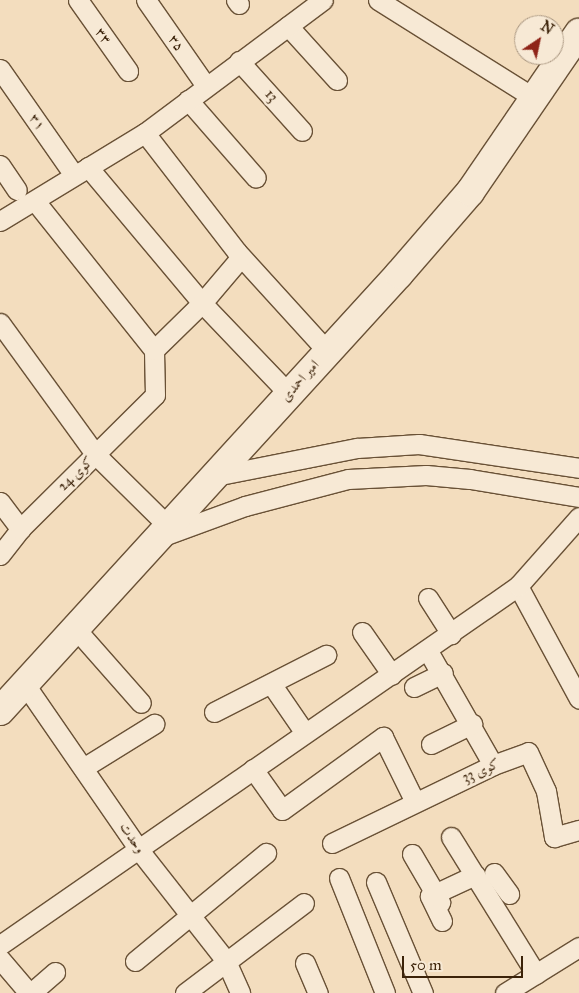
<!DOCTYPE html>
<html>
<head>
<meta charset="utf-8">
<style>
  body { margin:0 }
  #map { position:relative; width:579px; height:993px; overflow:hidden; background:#f3ddbe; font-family:"IM FELL Great Primer",Amiri,serif }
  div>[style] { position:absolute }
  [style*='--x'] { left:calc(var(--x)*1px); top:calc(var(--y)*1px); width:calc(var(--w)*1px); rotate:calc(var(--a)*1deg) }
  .roads { filter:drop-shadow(1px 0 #695136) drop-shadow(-1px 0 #695136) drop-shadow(0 1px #695136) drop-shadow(0 -1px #695136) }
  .minor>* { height:19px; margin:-9.5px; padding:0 9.5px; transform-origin:9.5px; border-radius:9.5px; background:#f7e9d5 }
  .secondary>* { height:28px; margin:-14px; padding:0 14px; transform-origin:14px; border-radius:14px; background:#f7e9d5 }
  span { translate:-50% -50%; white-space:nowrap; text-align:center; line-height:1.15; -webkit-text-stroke:4.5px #f7e9d5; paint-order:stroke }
  .street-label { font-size:14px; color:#3b2209 }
  .north { position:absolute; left:514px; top:15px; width:50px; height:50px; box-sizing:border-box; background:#f7e9d5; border:1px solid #ac9983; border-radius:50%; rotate:34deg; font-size:14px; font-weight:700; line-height:20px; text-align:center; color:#3b2209 }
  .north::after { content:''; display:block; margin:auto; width:18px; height:22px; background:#8f2418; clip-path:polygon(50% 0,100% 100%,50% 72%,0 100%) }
  .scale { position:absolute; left:402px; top:956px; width:121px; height:22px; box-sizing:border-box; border:2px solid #3b2209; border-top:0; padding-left:6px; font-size:15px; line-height:18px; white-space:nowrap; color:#3b2209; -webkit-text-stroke:4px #f7e9d5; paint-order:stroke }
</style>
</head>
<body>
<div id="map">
  <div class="roads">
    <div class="minor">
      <div style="--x:78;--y:0;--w:87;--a:54.8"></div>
      <div style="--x:146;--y:0;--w:105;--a:55.1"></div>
      <div style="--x:236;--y:0;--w:5;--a:53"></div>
      <div style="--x:378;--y:0;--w:186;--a:32.1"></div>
      <div style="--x:288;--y:26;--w:73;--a:47.8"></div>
      <div style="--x:239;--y:61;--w:94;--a:48"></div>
      <div style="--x:0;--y:69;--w:129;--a:55.1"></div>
      <div style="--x:188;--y:100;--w:103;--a:48.9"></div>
      <div style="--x:145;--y:133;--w:150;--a:52.3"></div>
      <div style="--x:237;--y:252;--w:134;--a:47.7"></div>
      <div style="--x:0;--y:165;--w:30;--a:56"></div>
      <div style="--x:88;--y:167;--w:177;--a:50"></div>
      <div style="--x:202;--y:303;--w:124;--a:46.3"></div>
      <div style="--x:35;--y:201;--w:191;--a:51.4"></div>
      <div style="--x:0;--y:221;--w:170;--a:-31.3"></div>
      <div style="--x:145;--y:133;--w:222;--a:-36.8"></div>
      <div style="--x:0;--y:323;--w:163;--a:54"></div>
      <div style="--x:96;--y:455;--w:100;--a:44.6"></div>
      <div style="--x:215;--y:476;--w:145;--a:-11.2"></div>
      <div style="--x:357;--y:448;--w:62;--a:-3.7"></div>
      <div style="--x:419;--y:444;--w:162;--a:8.5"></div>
      <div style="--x:0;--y:502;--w:34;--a:53"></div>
      <div style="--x:163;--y:536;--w:87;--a:-20.1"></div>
      <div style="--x:245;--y:506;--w:106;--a:-14.7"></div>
      <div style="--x:348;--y:479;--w:78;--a:-2.9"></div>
      <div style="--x:426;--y:475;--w:44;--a:5.2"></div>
      <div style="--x:470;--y:479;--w:110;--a:9.4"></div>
      <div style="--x:0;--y:555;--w:33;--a:-52"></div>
      <div style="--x:20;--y:529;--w:190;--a:-44.8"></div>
      <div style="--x:155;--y:395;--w:45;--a:-91.3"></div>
      <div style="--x:154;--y:350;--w:67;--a:-44.4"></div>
      <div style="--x:202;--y:303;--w:60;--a:-49.7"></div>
      <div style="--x:518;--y:586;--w:128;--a:61.6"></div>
      <div style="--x:428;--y:598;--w:43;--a:57.4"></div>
      <div style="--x:74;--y:627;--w:101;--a:48.6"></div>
      <div style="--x:362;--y:632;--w:52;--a:55.1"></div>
      <div style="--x:428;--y:651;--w:131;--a:60.3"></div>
      <div style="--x:24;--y:683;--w:203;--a:55.4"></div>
      <div style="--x:139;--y:850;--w:141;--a:51.9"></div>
      <div style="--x:226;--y:961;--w:35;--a:66"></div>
      <div style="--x:272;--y:685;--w:58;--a:55.5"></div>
      <div style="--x:414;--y:687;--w:32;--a:-26"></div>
      <div style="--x:214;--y:712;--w:126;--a:-27"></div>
      <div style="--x:431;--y:744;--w:46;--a:-26"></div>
      <div style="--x:83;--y:768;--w:84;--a:-31.8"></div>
      <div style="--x:253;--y:769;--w:50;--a:54.7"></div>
      <div style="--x:282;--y:810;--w:125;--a:-35.9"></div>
      <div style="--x:383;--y:737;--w:72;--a:63.8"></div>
      <div style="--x:451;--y:837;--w:161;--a:58.2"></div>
      <div style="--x:332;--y:843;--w:179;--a:-25.8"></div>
      <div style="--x:493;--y:765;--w:37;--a:-20"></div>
      <div style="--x:528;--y:752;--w:43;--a:65.2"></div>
      <div style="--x:546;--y:791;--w:47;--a:80.1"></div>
      <div style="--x:554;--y:837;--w:26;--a:-16"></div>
      <div style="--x:412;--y:854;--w:56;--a:59.7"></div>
      <div style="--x:494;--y:873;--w:26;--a:54"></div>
      <div style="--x:339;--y:878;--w:124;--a:68.2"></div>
      <div style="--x:376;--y:882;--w:121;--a:67.1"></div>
      <div style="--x:442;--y:921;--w:28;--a:-116"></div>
      <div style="--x:430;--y:896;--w:50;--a:-25"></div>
      <div style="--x:0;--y:945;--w:630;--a:-34.72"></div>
      <div style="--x:518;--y:586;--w:92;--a:-48.5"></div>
      <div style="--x:0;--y:959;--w:45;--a:49.5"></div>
      <div style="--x:135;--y:961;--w:170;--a:-39.5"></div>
      <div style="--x:305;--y:963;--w:33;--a:67"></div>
      <div style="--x:31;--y:993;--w:32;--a:-41"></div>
      <div style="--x:185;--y:993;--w:149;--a:-37.1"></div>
      <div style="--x:505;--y:993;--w:87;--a:-31.9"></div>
    </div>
    <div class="secondary">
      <div style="--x:0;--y:711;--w:592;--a:-47.6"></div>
      <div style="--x:399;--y:274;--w:108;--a:-49.1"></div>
      <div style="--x:470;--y:192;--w:193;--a:-55.6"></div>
    </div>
  </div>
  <div class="street-label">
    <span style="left:103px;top:36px;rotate:55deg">۳۳</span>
    <span style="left:176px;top:43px;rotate:56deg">۳۵</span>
    <span style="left:271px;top:96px;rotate:48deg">13</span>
    <span style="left:37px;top:122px;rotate:55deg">۳۱</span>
    <span style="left:300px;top:381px;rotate:-48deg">امیر احمدی</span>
    <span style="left:76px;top:474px;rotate:-44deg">کوی 24</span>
    <span style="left:481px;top:771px;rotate:-24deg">کوی 33</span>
    <span style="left:132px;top:838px;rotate:55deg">وحدت</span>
  </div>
  <div class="north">N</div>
  <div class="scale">50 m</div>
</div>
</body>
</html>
